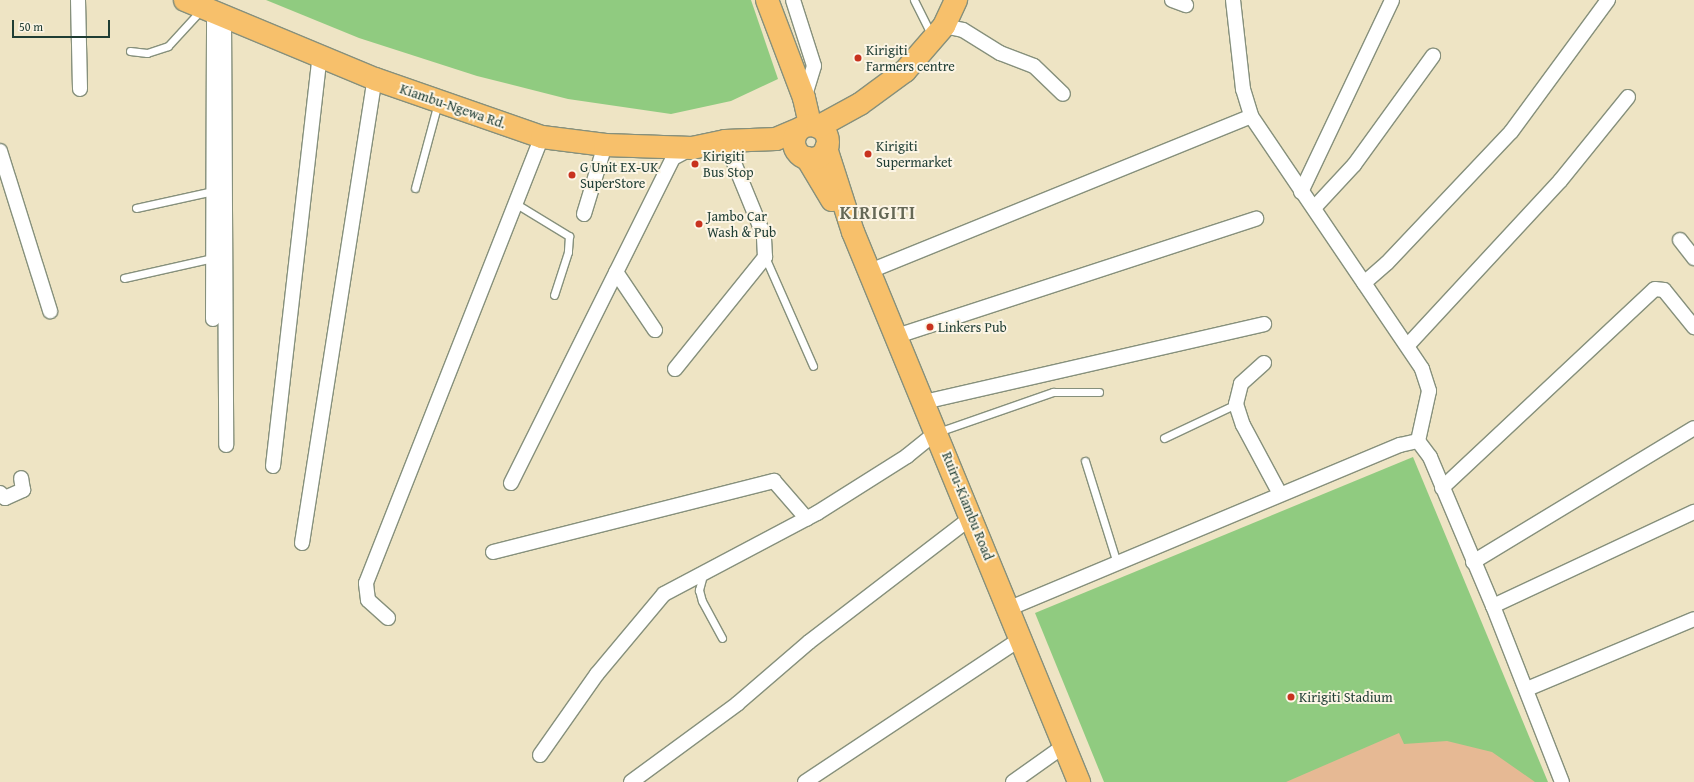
<!DOCTYPE html>
<html>
<head>
<meta charset="utf-8">
<style>
  body { margin:0 }
  #map { position:relative; width:1694px; height:782px; overflow:hidden; background:#eee4c4; font-family:"Gentium Book Plus",serif }
  div>[style] { position:absolute }
  [style*='--x'] { left:calc(var(--x)*1px); top:calc(var(--y)*1px); width:calc(var(--w)*1px); rotate:calc(var(--a)*1deg) }
  .green>* { inset:0; background:#90cb80 }
  .building>* { inset:0; background:#e6b994 }
  .roads { filter:drop-shadow(1px 0 #86907c) drop-shadow(-1px 0 #86907c) drop-shadow(0 1px #86907c) drop-shadow(0 -1px #86907c) }
  .lane>* { height:7px; margin:-3.5px; padding:0 3.5px; transform-origin:3.5px; border-radius:3.5px; background:#fff }
  .street>* { height:14px; margin:-7px; padding:0 7px; transform-origin:7px; border-radius:7px; background:#fff }
  .primary>* { height:22px; margin:-11px; padding:0 11px; transform-origin:11px; border-radius:11px; background:#f7c06b }
  .highway>* { height:22px; margin:-11px; padding:0 11px; transform-origin:11px; border-radius:11px; background:#f7c06b }
  .highway>.ring { margin:-11px; padding:0; box-sizing:content-box; background:none; border:22px solid #f7c06b; border-radius:50% }
  .dots>* { width:11px; height:11px; translate:-50% -50%; box-sizing:border-box; border:2px solid #fcf5e5; border-radius:50% }
  span { translate:-50% -50%; white-space:nowrap; text-align:center; line-height:1.15; -webkit-text-stroke:4px #fcf5e5; paint-order:stroke }
  .poi-label { font-size:14px; color:#1f3d34 }
  .left { translate:0 -50%; text-align:left }
  .street-label { font-size:14px; color:#1f3d34 }
  .district-label { font-size:18px; color:#656856; font-weight:700; letter-spacing:1px }
  .scale { position:absolute; left:12px; top:20px; width:98px; height:18px; box-sizing:border-box; border:2px solid #1f3d34; border-top:0; padding-left:5px; font-size:12px; line-height:14px; white-space:nowrap; color:#1f3d34; -webkit-text-stroke:3px #fcf5e5; paint-order:stroke }
</style>
</head>
<body>
<div id="map">
  <div class="green">
    <div style="clip-path:polygon(266px 0,751px 0,778px 79px,731px 101px,671px 114px,568px 99px,477px 76px,359px 38px)"></div>
    <div style="clip-path:polygon(1413px 457px,1548px 782px,1104px 782px,1035px 613px)"></div>
  </div>
  <div class="building">
    <div style="clip-path:polygon(1399px 733px,1404px 744px,1447px 741px,1492px 752px,1535px 782px,1286px 782px)"></div>
  </div>
  <div class="roads">
    <div class="lane">
      <div style="--x:914;--y:0;--w:40;--a:63.4"></div>
      <div style="--x:130;--y:51;--w:17;--a:7"></div>
      <div style="--x:147;--y:53;--w:22;--a:-18"></div>
      <div style="--x:168;--y:46;--w:50;--a:-47.4"></div>
      <div style="--x:415;--y:188;--w:88;--a:-74.9"></div>
      <div style="--x:518;--y:205;--w:60;--a:31.3"></div>
      <div style="--x:569;--y:236;--w:16;--a:94"></div>
      <div style="--x:568;--y:252;--w:45;--a:108"></div>
      <div style="--x:136;--y:208;--w:79;--a:-12.4"></div>
      <div style="--x:765;--y:257;--w:119;--a:66.2"></div>
      <div style="--x:124;--y:278;--w:91;--a:-12.7"></div>
      <div style="--x:938;--y:432;--w:122;--a:-19.2"></div>
      <div style="--x:1053;--y:392;--w:46;--a:0"></div>
      <div style="--x:1164;--y:438;--w:80;--a:-25.3"></div>
      <div style="--x:1085;--y:461;--w:107;--a:72.6"></div>
      <div style="--x:703;--y:575;--w:16;--a:105"></div>
      <div style="--x:699;--y:590;--w:11;--a:75"></div>
      <div style="--x:702;--y:601;--w:42;--a:61.6"></div>
    </div>
    <div class="street">
      <div style="--x:78;--y:0;--w:89;--a:88.7"></div>
      <div style="--x:793;--y:0;--w:69;--a:72.3"></div>
      <div style="--x:814;--y:66;--w:34;--a:107"></div>
      <div style="--x:1172;--y:0;--w:15;--a:20"></div>
      <div style="--x:1233;--y:0;--w:90;--a:83.6"></div>
      <div style="--x:1243;--y:89;--w:28;--a:73"></div>
      <div style="--x:224;--y:17;--w:428;--a:89.7"></div>
      <div style="--x:944;--y:26;--w:19;--a:12"></div>
      <div style="--x:963;--y:30;--w:44;--a:31.9"></div>
      <div style="--x:1000;--y:53;--w:36;--a:21"></div>
      <div style="--x:1034;--y:66;--w:40;--a:44"></div>
      <div style="--x:0;--y:151;--w:168;--a:72.6"></div>
      <div style="--x:1301;--y:192;--w:212;--a:-64.6"></div>
      <div style="--x:1314;--y:208;--w:59;--a:-47.1"></div>
      <div style="--x:1354;--y:165;--w:135;--a:-54.1"></div>
      <div style="--x:584;--y:214;--w:72;--a:-73.1"></div>
      <div style="--x:1680;--y:240;--w:23;--a:52"></div>
      <div style="--x:870;--y:271;--w:411;--a:-22.1"></div>
      <div style="--x:1251;--y:116;--w:305;--a:55.9"></div>
      <div style="--x:1422;--y:369;--w:23;--a:72"></div>
      <div style="--x:1429;--y:391;--w:51;--a:102.4"></div>
      <div style="--x:616;--y:272;--w:70;--a:56.1"></div>
      <div style="--x:1364;--y:283;--w:30;--a:-41"></div>
      <div style="--x:1387;--y:263;--w:180;--a:-46.6"></div>
      <div style="--x:1511;--y:132;--w:164;--a:-53.7"></div>
      <div style="--x:213;--y:319;--w:307;--a:-89.8"></div>
      <div style="--x:897;--y:336;--w:378;--a:-18.1"></div>
      <div style="--x:1408;--y:345;--w:224;--a:-47.2"></div>
      <div style="--x:1560;--y:181;--w:108;--a:-51"></div>
      <div style="--x:1264;--y:363;--w:31;--a:138"></div>
      <div style="--x:1241;--y:384;--w:21;--a:104"></div>
      <div style="--x:1236;--y:404;--w:22;--a:72"></div>
      <div style="--x:1243;--y:425;--w:78;--a:61.8"></div>
      <div style="--x:675;--y:369;--w:144;--a:-51.2"></div>
      <div style="--x:765;--y:257;--w:21;--a:-93"></div>
      <div style="--x:764;--y:236;--w:103;--a:-112.3"></div>
      <div style="--x:924;--y:402;--w:349;--a:-12.9"></div>
      <div style="--x:273;--y:466;--w:413;--a:-83.5"></div>
      <div style="--x:511;--y:483;--w:363;--a:-63.5"></div>
      <div style="--x:673;--y:158;--w:17;--a:-28"></div>
      <div style="--x:1442;--y:488;--w:291;--a:-43.1"></div>
      <div style="--x:1655;--y:289;--w:9;--a:6"></div>
      <div style="--x:1664;--y:290;--w:48;--a:51"></div>
      <div style="--x:0;--y:493;--w:7;--a:45"></div>
      <div style="--x:5;--y:498;--w:20;--a:-24"></div>
      <div style="--x:23;--y:490;--w:12;--a:-99"></div>
      <div style="--x:302;--y:543;--w:470;--a:-81.1"></div>
      <div style="--x:493;--y:552;--w:290;--a:-14.2"></div>
      <div style="--x:774;--y:481;--w:50;--a:49"></div>
      <div style="--x:1473;--y:562;--w:258;--a:-31.2"></div>
      <div style="--x:1493;--y:606;--w:222;--a:-25.1"></div>
      <div style="--x:1010;--y:608;--w:423;--a:-22.7"></div>
      <div style="--x:1400;--y:445;--w:18;--a:-13"></div>
      <div style="--x:1418;--y:441;--w:20;--a:53"></div>
      <div style="--x:1430;--y:457;--w:162;--a:67.1"></div>
      <div style="--x:1493;--y:606;--w:189;--a:68.6"></div>
      <div style="--x:388;--y:618;--w:27;--a:-138"></div>
      <div style="--x:368;--y:600;--w:17;--a:-97"></div>
      <div style="--x:366;--y:583;--w:479;--a:-68.5"></div>
      <div style="--x:1527;--y:689;--w:181;--a:-22.7"></div>
      <div style="--x:540;--y:755;--w:99;--a:-54.9"></div>
      <div style="--x:597;--y:674;--w:104;--a:-50.1"></div>
      <div style="--x:664;--y:594;--w:173;--a:-27.9"></div>
      <div style="--x:817;--y:513;--w:107;--a:-32.3"></div>
      <div style="--x:907;--y:456;--w:38;--a:-39"></div>
      <div style="--x:631;--y:782;--w:132;--a:-36.3"></div>
      <div style="--x:737;--y:704;--w:95;--a:-40.7"></div>
      <div style="--x:809;--y:642;--w:207;--a:-37.5"></div>
      <div style="--x:805;--y:782;--w:260;--a:-33.6"></div>
      <div style="--x:1013;--y:782;--w:64;--a:-35.4"></div>
    </div>
    <div class="primary">
      <div style="--x:767;--y:0;--w:105;--a:69.3"></div>
      <div style="--x:804;--y:98;--w:28;--a:77"></div>
      <div style="--x:826;--y:148;--w:88;--a:72.2"></div>
      <div style="--x:853;--y:232;--w:595;--a:67.66"></div>
      <div style="--x:807;--y:158;--w:49;--a:59.2"></div>
    </div>
    <div class="highway">
      <div style="--x:185;--y:0;--w:206;--a:22.6"></div>
      <div style="--x:375;--y:79;--w:177;--a:19.2"></div>
      <div style="--x:542;--y:137;--w:64;--a:7.2"></div>
      <div style="--x:605;--y:145;--w:87;--a:2"></div>
      <div style="--x:692;--y:148;--w:34;--a:-12"></div>
      <div style="--x:725;--y:141;--w:51;--a:-2.2"></div>
      <div style="--x:776;--y:139;--w:25;--a:-23"></div>
      <div class="ring" style="left:794px;top:125px;width:12px;height:12px"></div>
      <div style="--x:818;--y:127;--w:48;--a:-28.7"></div>
      <div style="--x:860;--y:104;--w:56;--a:-36.3"></div>
      <div style="--x:905;--y:71;--w:60;--a:-49.1"></div>
      <div style="--x:944;--y:26;--w:29;--a:-65"></div>
    </div>
  </div>
  <div class="dots">
    <div style="left:858px;top:58px;background:#c8321e"></div>
    <div style="left:868px;top:154px;background:#c8321e"></div>
    <div style="left:695px;top:164px;background:#c8321e"></div>
    <div style="left:572px;top:175px;background:#c8321e"></div>
    <div style="left:699px;top:224px;background:#c8321e"></div>
    <div style="left:930px;top:327px;background:#c8321e"></div>
    <div style="left:1291px;top:697px;background:#c8321e"></div>
  </div>
  <div class="poi-label">
    <span class="left" style="left:866px;top:58px">Kirigiti<br>Farmers centre</span>
    <span class="left" style="left:876px;top:154px">Kirigiti<br>Supermarket</span>
    <span class="left" style="left:703px;top:164px">Kirigiti<br>Bus Stop</span>
    <span class="left" style="left:580px;top:175px">G Unit EX-UK<br>SuperStore</span>
    <span class="left" style="left:707px;top:224px">Jambo Car<br>Wash &amp; Pub</span>
    <span class="left" style="left:938px;top:327px">Linkers Pub</span>
    <span class="left" style="left:1299px;top:697px">Kirigiti Stadium</span>
  </div>
  <div class="street-label">
    <span style="left:453px;top:106px;rotate:19deg">Kiambu-Ngewa Rd.</span>
    <span style="left:968px;top:506px;rotate:68deg">Ruiru-Kiambu Road</span>
  </div>
  <div class="district-label">
    <span style="left:878px;top:213px">KIRIGITI</span>
  </div>
  <div class="scale">50 m</div>
</div>
</body>
</html>
